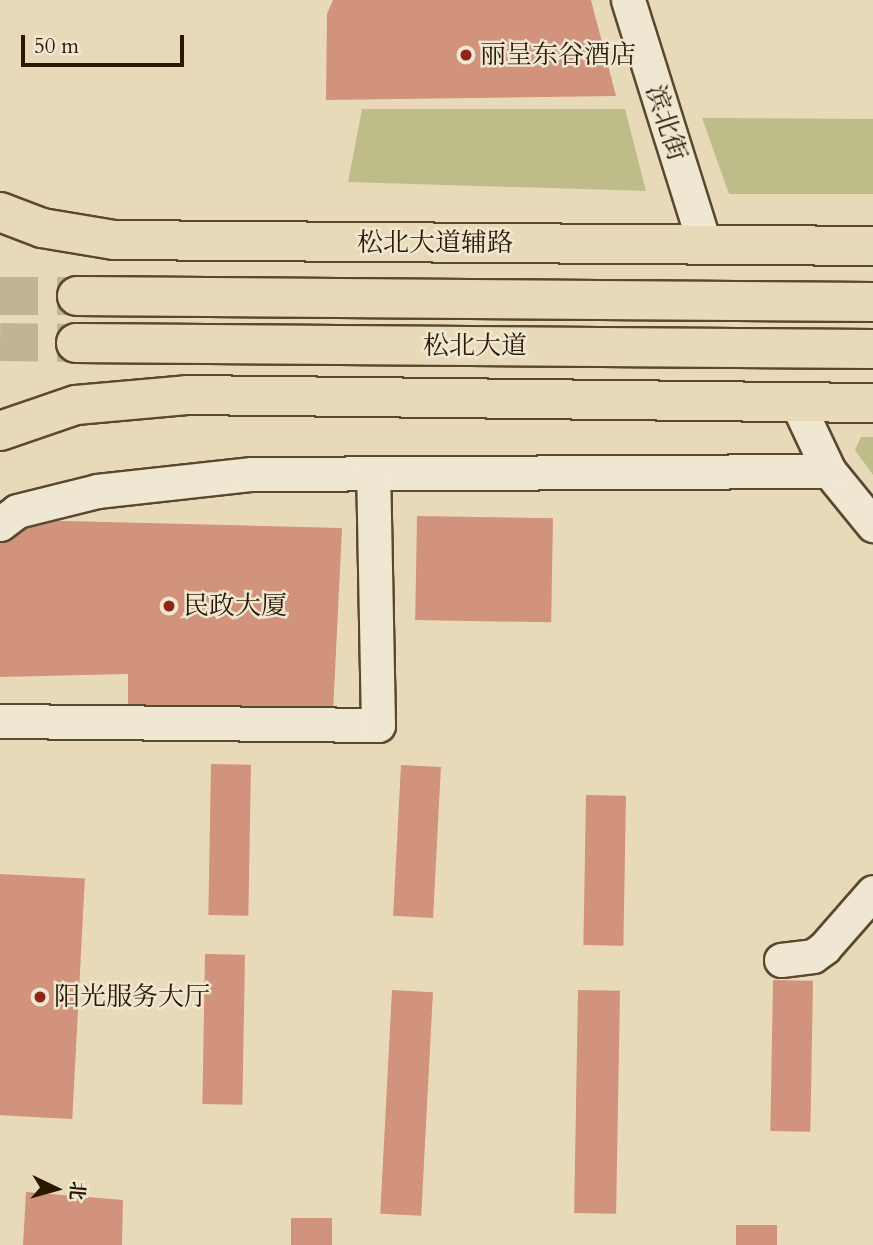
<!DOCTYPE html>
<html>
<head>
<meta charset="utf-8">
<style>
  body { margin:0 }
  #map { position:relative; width:873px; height:1245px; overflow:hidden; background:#e8dab9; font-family:Cardo,"Noto Serif SC",serif }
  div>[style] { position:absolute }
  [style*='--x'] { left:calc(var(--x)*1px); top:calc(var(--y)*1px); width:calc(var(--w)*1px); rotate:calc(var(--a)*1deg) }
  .green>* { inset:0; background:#bebd8a }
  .building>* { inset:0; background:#d1937b; transform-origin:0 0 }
  .highway-tunnel>* { height:38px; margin-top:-19px; transform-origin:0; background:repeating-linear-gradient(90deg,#c2b394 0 38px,transparent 0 57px) }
  .roads { filter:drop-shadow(2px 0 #5a482f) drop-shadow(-2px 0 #5a482f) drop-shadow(0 2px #5a482f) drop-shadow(0 -2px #5a482f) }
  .minor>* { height:33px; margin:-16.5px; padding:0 16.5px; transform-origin:16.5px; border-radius:16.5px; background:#f0e7d2 }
  .highway>* { height:38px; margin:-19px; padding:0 19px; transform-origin:19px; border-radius:19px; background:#e8dab9 }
  .dots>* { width:19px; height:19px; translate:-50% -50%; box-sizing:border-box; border:4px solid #f0e7d2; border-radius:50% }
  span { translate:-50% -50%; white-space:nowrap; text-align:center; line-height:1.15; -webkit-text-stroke:5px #f0e7d2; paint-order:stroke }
  .poi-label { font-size:26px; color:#2a1801 }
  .left { translate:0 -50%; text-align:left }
  .street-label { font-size:26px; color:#2a1801 }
  .north { position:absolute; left:21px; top:1154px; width:70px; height:70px; -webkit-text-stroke:5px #f0e7d2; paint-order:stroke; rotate:95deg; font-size:19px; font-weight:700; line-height:28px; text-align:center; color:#2a1801 }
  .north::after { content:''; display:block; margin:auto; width:24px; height:32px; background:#2a1801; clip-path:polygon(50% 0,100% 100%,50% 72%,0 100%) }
  .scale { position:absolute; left:21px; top:35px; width:163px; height:32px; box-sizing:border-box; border:4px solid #2a1801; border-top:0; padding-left:9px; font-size:21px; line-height:24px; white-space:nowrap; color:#2a1801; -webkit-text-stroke:5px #f0e7d2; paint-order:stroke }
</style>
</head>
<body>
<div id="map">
  <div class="green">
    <div style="clip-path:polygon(362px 109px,625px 109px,646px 191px,348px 182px)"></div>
    <div style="clip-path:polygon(702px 118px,873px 119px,873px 194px,729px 194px)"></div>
    <div style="clip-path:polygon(861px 437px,873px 437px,873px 475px,855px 450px)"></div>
  </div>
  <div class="building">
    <div style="clip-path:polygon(333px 0,591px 0,616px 96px,326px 100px,327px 14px)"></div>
    <div style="left:417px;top:516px;width:136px;height:104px;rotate:1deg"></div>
    <div style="clip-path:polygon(25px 520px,342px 528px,333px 713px,128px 713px,128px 674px,0 677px,0 537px)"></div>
    <div style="left:211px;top:764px;width:40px;height:151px;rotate:1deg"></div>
    <div style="left:401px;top:765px;width:40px;height:151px;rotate:3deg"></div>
    <div style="left:586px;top:795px;width:40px;height:150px;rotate:1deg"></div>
    <div style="left:0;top:874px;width:85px;height:241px;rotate:3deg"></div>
    <div style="left:205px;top:954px;width:40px;height:150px;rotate:1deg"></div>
    <div style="left:773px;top:980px;width:40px;height:151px;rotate:1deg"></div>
    <div style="left:392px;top:990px;width:41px;height:224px;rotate:3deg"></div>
    <div style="left:578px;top:990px;width:42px;height:223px;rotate:1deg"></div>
    <div style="clip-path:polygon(26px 1192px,123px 1200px,122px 1245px,23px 1245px)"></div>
    <div style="left:291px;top:1218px;width:41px;height:27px"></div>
    <div style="left:736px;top:1225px;width:41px;height:20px"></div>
  </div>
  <div class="highway-tunnel">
    <div style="--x:0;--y:296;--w:77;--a:0"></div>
    <div style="--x:0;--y:342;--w:76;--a:0.8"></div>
  </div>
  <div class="roads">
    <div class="minor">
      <div style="--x:628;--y:0;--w:257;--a:72.6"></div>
      <div style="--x:797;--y:403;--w:75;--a:64.8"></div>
      <div style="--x:829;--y:471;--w:70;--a:50.8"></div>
      <div style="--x:0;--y:524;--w:21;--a:-37"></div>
      <div style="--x:17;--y:511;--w:82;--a:-14"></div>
      <div style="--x:97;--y:491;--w:156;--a:-6.3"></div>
      <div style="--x:252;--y:474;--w:577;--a:-0.3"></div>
      <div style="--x:0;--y:721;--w:378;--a:0.6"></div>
      <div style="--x:378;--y:725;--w:251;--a:-91.1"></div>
      <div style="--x:781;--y:960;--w:32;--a:-7"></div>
      <div style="--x:813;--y:956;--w:14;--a:-36"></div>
      <div style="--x:824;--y:948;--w:74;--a:-48.8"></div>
    </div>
    <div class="highway">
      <div style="--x:0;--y:212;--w:45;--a:20.9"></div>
      <div style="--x:42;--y:228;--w:73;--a:9.5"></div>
      <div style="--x:114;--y:240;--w:759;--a:0.45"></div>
      <div style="--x:77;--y:296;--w:796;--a:0.43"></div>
      <div style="--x:76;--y:343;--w:797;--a:0.43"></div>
      <div style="--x:0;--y:431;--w:80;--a:-18.9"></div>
      <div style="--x:76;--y:405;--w:111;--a:-5.1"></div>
      <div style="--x:187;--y:395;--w:686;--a:0.67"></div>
    </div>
  </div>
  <div class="dots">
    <div style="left:466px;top:55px;background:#8f2418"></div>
    <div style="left:169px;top:606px;background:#8f2418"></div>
    <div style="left:40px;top:997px;background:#8f2418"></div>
  </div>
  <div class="poi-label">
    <span class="left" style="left:480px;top:55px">丽呈东谷酒店</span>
    <span class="left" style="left:183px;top:606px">民政大厦</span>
    <span class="left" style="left:54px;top:997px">阳光服务大厅</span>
  </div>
  <div class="street-label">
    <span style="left:666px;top:123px;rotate:72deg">滨北街</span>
    <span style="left:435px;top:243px">松北大道辅路</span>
    <span style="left:475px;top:346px">松北大道</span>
  </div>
  <div class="north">北</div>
  <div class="scale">50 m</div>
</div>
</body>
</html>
